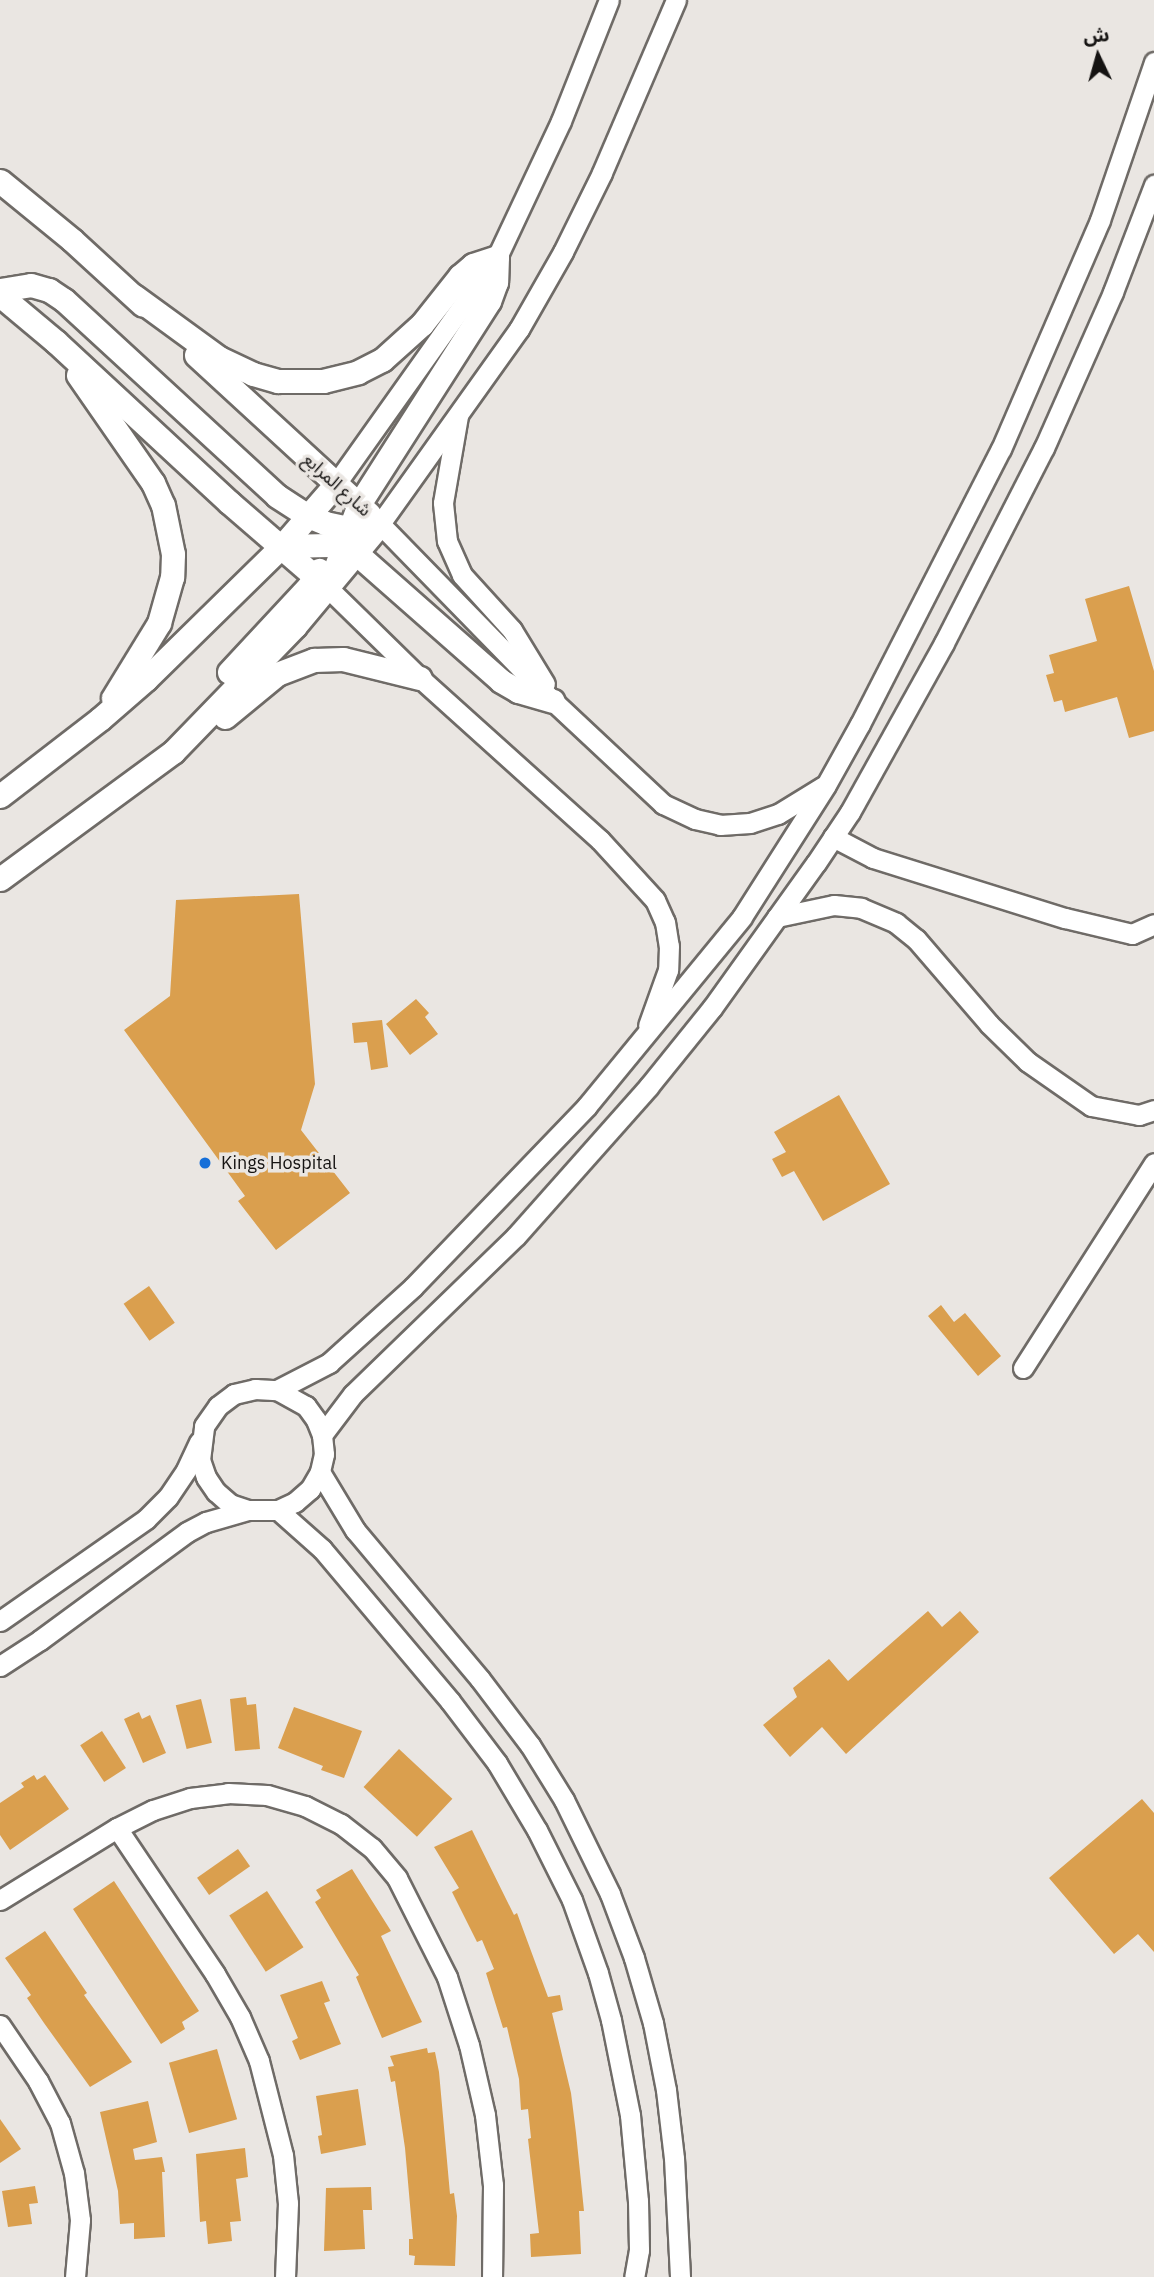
<!DOCTYPE html>
<html>
<head>
<meta charset="utf-8">
<style>
  body { margin:0 }
  #map { position:relative; width:1154px; height:2277px; overflow:hidden; background:#eae6e2; font-family:"IBM Plex Sans","Noto Sans Arabic",sans-serif }
  div>[style] { position:absolute }
  [style*='--x'] { left:calc(var(--x)*1px); top:calc(var(--y)*1px); width:calc(var(--w)*1px); rotate:calc(var(--a)*1deg) }
  .building>* { inset:0; background:#da9f4e; transform-origin:0 0 }
  .roads { filter:drop-shadow(2px 0 #6f6b67) drop-shadow(-2px 0 #6f6b67) drop-shadow(0 2px #6f6b67) drop-shadow(0 -2px #6f6b67) }
  .minor>* { height:19px; margin:-9.5px; padding:0 9.5px; transform-origin:9.5px; border-radius:9.5px; background:#fff }
  .major>* { height:23px; margin:-11.5px; padding:0 11.5px; transform-origin:11.5px; border-radius:11.5px; background:#fff }
  .dots>* { width:19px; height:19px; translate:-50% -50%; box-sizing:border-box; border:4px solid #eae6e2; border-radius:50% }
  span { translate:-50% -50%; white-space:nowrap; text-align:center; line-height:1.15; -webkit-text-stroke:7px #eae6e2; paint-order:stroke }
  .street-label { font-size:18px; color:#151312 }
  .poi-label { font-size:18px; color:#151312 }
  .left { translate:0 -50%; text-align:left }
  .north { position:absolute; left:1063px; top:21px; width:70px; height:70px; -webkit-text-stroke:5px #eae6e2; paint-order:stroke; rotate:355deg; font-size:19px; font-weight:700; line-height:28px; text-align:center; color:#151312 }
  .north::after { content:''; display:block; margin:auto; width:24px; height:32px; background:#151312; clip-path:polygon(50% 0,100% 100%,50% 72%,0 100%) }
</style>
</head>
<body>
<div id="map">
  <div class="building">
    <div style="clip-path:polygon(1129px 586px,1154px 671px,1154px 731px,1129px 738px,1117px 697px,1065px 712px,1062px 700px,1054px 702px,1046px 675px,1054px 673px,1049px 655px,1097px 641px,1085px 599px)"></div>
    <div style="clip-path:polygon(299px 894px,315px 1084px,301px 1130px,350px 1193px,276px 1250px,238px 1201px,245px 1196px,124px 1030px,170px 996px,176px 900px)"></div>
    <div style="clip-path:polygon(416px 999px,429px 1013px,425px 1017px,438px 1034px,410px 1055px,386px 1024px)"></div>
    <div style="clip-path:polygon(382px 1020px,388px 1067px,371px 1070px,367px 1042px,354px 1043px,352px 1023px)"></div>
    <div style="clip-path:polygon(839px 1095px,890px 1184px,823px 1221px,794px 1171px,782px 1177px,772px 1159px,786px 1152px,774px 1132px)"></div>
    <div style="left:149px;top:1286px;width:45px;height:31px;rotate:55deg"></div>
    <div style="clip-path:polygon(941px 1305px,954px 1322px,965px 1313px,1001px 1356px,978px 1376px,928px 1316px)"></div>
    <div style="clip-path:polygon(928px 1611px,942px 1627px,960px 1611px,979px 1632px,846px 1754px,822px 1727px,790px 1757px,763px 1725px,797px 1697px,793px 1688px,829px 1659px,848px 1681px)"></div>
    <div style="clip-path:polygon(246px 1697px,247px 1705px,256px 1704px,260px 1749px,235px 1751px,230px 1699px)"></div>
    <div style="left:201px;top:1699px;width:45px;height:26px;rotate:76deg"></div>
    <div style="clip-path:polygon(294px 1707px,362px 1731px,344px 1778px,321px 1770px,323px 1766px,278px 1748px)"></div>
    <div style="clip-path:polygon(139px 1712px,142px 1719px,150px 1715px,166px 1753px,143px 1763px,124px 1719px)"></div>
    <div style="left:102px;top:1731px;width:44px;height:26px;rotate:57deg"></div>
    <div style="left:399px;top:1749px;width:73px;height:52px;rotate:43deg"></div>
    <div style="clip-path:polygon(34px 1775px,37px 1780px,45px 1775px,69px 1809px,10px 1850px,0 1835px,0 1803px,24px 1787px,21px 1783px)"></div>
    <div style="clip-path:polygon(1142px 1799px,1154px 1813px,1154px 1952px,1138px 1934px,1114px 1954px,1049px 1878px)"></div>
    <div style="clip-path:polygon(472px 1830px,514px 1915px,517px 1913px,548px 1997px,560px 1995px,563px 2010px,552px 2013px,571px 2093px,576px 2133px,584px 2211px,579px 2211px,581px 2254px,531px 2257px,530px 2234px,539px 2233px,528px 2139px,531px 2138px,528px 2109px,521px 2110px,519px 2079px,507px 2027px,503px 2028px,486px 1973px,494px 1969px,482px 1940px,477px 1942px,452px 1892px,459px 1888px,434px 1847px)"></div>
    <div style="left:238px;top:1849px;width:21px;height:50px;rotate:55deg"></div>
    <div style="clip-path:polygon(352px 1869px,391px 1931px,381px 1936px,422px 2022px,382px 2038px,356px 1977px,359px 1975px,315px 1902px,321px 1898px,316px 1890px)"></div>
    <div style="clip-path:polygon(114px 1881px,199px 2011px,182px 2022px,185px 2029px,161px 2044px,73px 1909px)"></div>
    <div style="left:267px;top:1891px;width:67px;height:45px;rotate:57deg"></div>
    <div style="clip-path:polygon(45px 1931px,87px 1993px,84px 1995px,132px 2062px,90px 2087px,44px 2023px,27px 1998px,31px 1995px,5px 1958px)"></div>
    <div style="clip-path:polygon(322px 1981px,330px 2001px,324px 2003px,341px 2044px,300px 2060px,292px 2041px,298px 2038px,280px 1995px)"></div>
    <div style="clip-path:polygon(427px 2048px,428px 2053px,435px 2052px,439px 2072px,450px 2194px,454px 2193px,457px 2216px,455px 2266px,414px 2265px,415px 2256px,409px 2255px,409px 2239px,413px 2239px,405px 2148px,395px 2081px,391px 2082px,388px 2067px,394px 2066px,390px 2056px)"></div>
    <div style="left:217px;top:2049px;width:73px;height:50px;rotate:74deg"></div>
    <div style="clip-path:polygon(358px 2089px,366px 2145px,321px 2154px,318px 2136px,322px 2135px,316px 2096px)"></div>
    <div style="clip-path:polygon(148px 2101px,157px 2142px,133px 2149px,135px 2160px,162px 2157px,165px 2172px,162px 2172px,165px 2237px,134px 2239px,134px 2223px,120px 2224px,118px 2191px,100px 2112px)"></div>
    <div style="clip-path:polygon(0 2119px,21px 2149px,0 2163px)"></div>
    <div style="clip-path:polygon(245px 2148px,248px 2177px,236px 2179px,241px 2221px,230px 2222px,232px 2241px,208px 2244px,206px 2221px,200px 2222px,196px 2154px)"></div>
    <div style="clip-path:polygon(35px 2186px,38px 2203px,29px 2204px,32px 2224px,8px 2227px,2px 2191px)"></div>
    <div style="clip-path:polygon(371px 2187px,372px 2210px,363px 2210px,365px 2249px,324px 2251px,326px 2188px)"></div>
  </div>
  <div class="roads">
    <div class="minor">
      <div style="--x:676;--y:0;--w:188;--a:113.2"></div>
      <div style="--x:602;--y:173;--w:88;--a:116.3"></div>
      <div style="--x:563;--y:252;--w:89;--a:119.7"></div>
      <div style="--x:519;--y:329;--w:239;--a:125.5"></div>
      <div style="--x:380;--y:524;--w:248;--a:45.7"></div>
      <div style="--x:553;--y:701;--w:151;--a:43.1"></div>
      <div style="--x:663;--y:804;--w:35;--a:25"></div>
      <div style="--x:695;--y:819;--w:26;--a:13"></div>
      <div style="--x:720;--y:825;--w:30;--a:-4"></div>
      <div style="--x:750;--y:823;--w:29;--a:-18"></div>
      <div style="--x:778;--y:814;--w:52;--a:-31.5"></div>
      <div style="--x:458;--y:416;--w:88;--a:99.8"></div>
      <div style="--x:443;--y:503;--w:38;--a:84"></div>
      <div style="--x:447;--y:541;--w:37;--a:66"></div>
      <div style="--x:462;--y:575;--w:74;--a:47.7"></div>
      <div style="--x:512;--y:630;--w:63;--a:58.6"></div>
      <div style="--x:335;--y:485;--w:280;--a:-54.6"></div>
      <div style="--x:497;--y:257;--w:150;--a:-64.8"></div>
      <div style="--x:561;--y:121;--w:130;--a:-68.4"></div>
      <div style="--x:328;--y:588;--w:129;--a:44.4"></div>
      <div style="--x:420;--y:678;--w:242;--a:42"></div>
      <div style="--x:600;--y:840;--w:81;--a:47.5"></div>
      <div style="--x:655;--y:900;--w:24;--a:66"></div>
      <div style="--x:665;--y:922;--w:24;--a:81"></div>
      <div style="--x:669;--y:946;--w:24;--a:92"></div>
      <div style="--x:668;--y:970;--w:59;--a:109.7"></div>
      <div style="--x:833;--y:837;--w:45;--a:27.7"></div>
      <div style="--x:873;--y:858;--w:201;--a:17.4"></div>
      <div style="--x:1065;--y:918;--w:69;--a:13.4"></div>
      <div style="--x:1132;--y:934;--w:24;--a:-24"></div>
      <div style="--x:777;--y:917;--w:58;--a:-11.9"></div>
      <div style="--x:834;--y:905;--w:27;--a:6"></div>
      <div style="--x:861;--y:908;--w:38;--a:23"></div>
      <div style="--x:896;--y:923;--w:26;--a:39"></div>
      <div style="--x:916;--y:939;--w:112;--a:49.3"></div>
      <div style="--x:989;--y:1024;--w:54;--a:44.3"></div>
      <div style="--x:1028;--y:1062;--w:77;--a:34.9"></div>
      <div style="--x:1091;--y:1106;--w:49;--a:10.6"></div>
      <div style="--x:1139;--y:1115;--w:16;--a:-18"></div>
      <div style="--x:1023;--y:1368;--w:243;--a:-57.4"></div>
      <div style="--x:277;--y:1390;--w:33;--a:29"></div>
      <div style="--x:306;--y:1406;--w:17;--a:54"></div>
      <div style="--x:316;--y:1420;--w:16;--a:68"></div>
      <div style="--x:322;--y:1435;--w:19;--a:84"></div>
      <div style="--x:324;--y:1454;--w:18;--a:103"></div>
      <div style="--x:320;--y:1472;--w:20;--a:120"></div>
      <div style="--x:310;--y:1489;--w:20;--a:139"></div>
      <div style="--x:295;--y:1502;--w:19;--a:155"></div>
      <div style="--x:278;--y:1510;--w:30;--a:180"></div>
      <div style="--x:248;--y:1510;--w:19;--a:-162"></div>
      <div style="--x:230;--y:1504;--w:18;--a:-139"></div>
      <div style="--x:216;--y:1492;--w:18;--a:-124"></div>
      <div style="--x:206;--y:1477;--w:18;--a:-109"></div>
      <div style="--x:200;--y:1460;--w:34;--a:-83"></div>
      <div style="--x:204;--y:1426;--w:24;--a:-55"></div>
      <div style="--x:218;--y:1406;--w:20;--a:-37"></div>
      <div style="--x:234;--y:1394;--w:22;--a:-13"></div>
      <div style="--x:255;--y:1389;--w:22;--a:3"></div>
      <div style="--x:277;--y:1390;--w:59;--a:-27.4"></div>
      <div style="--x:329;--y:1363;--w:113;--a:-42.1"></div>
      <div style="--x:413;--y:1287;--w:251;--a:-46.1"></div>
      <div style="--x:587;--y:1106;--w:244;--a:-50.6"></div>
      <div style="--x:742;--y:917;--w:156;--a:-57.5"></div>
      <div style="--x:826;--y:785;--w:70;--a:-60.9"></div>
      <div style="--x:860;--y:724;--w:309;--a:-62.9"></div>
      <div style="--x:1001;--y:449;--w:249;--a:-66.6"></div>
      <div style="--x:1100;--y:220;--w:167;--a:-71.1"></div>
      <div style="--x:322;--y:1435;--w:51;--a:-52.9"></div>
      <div style="--x:353;--y:1394;--w:227;--a:-44.1"></div>
      <div style="--x:516;--y:1236;--w:200;--a:-48.4"></div>
      <div style="--x:649;--y:1086;--w:100;--a:-51.1"></div>
      <div style="--x:712;--y:1008;--w:178;--a:-54.4"></div>
      <div style="--x:816;--y:863;--w:61;--a:-56.3"></div>
      <div style="--x:850;--y:812;--w:193;--a:-60.9"></div>
      <div style="--x:944;--y:643;--w:219;--a:-62.9"></div>
      <div style="--x:1044;--y:448;--w:171;--a:-66.1"></div>
      <div style="--x:1113;--y:292;--w:115;--a:-69"></div>
      <div style="--x:320;--y:1472;--w:68;--a:58.9"></div>
      <div style="--x:355;--y:1530;--w:194;--a:50"></div>
      <div style="--x:480;--y:1679;--w:83;--a:52.9"></div>
      <div style="--x:530;--y:1745;--w:65;--a:58.3"></div>
      <div style="--x:564;--y:1800;--w:105;--a:63.9"></div>
      <div style="--x:610;--y:1894;--w:68;--a:69.4"></div>
      <div style="--x:634;--y:1958;--w:68;--a:73.7"></div>
      <div style="--x:653;--y:2023;--w:68;--a:79"></div>
      <div style="--x:666;--y:2090;--w:68;--a:83.3"></div>
      <div style="--x:674;--y:2158;--w:119;--a:87.1"></div>
      <div style="--x:278;--y:1510;--w:59;--a:41.6"></div>
      <div style="--x:322;--y:1549;--w:199;--a:49.9"></div>
      <div style="--x:450;--y:1701;--w:78;--a:52.8"></div>
      <div style="--x:497;--y:1763;--w:78;--a:59.2"></div>
      <div style="--x:537;--y:1830;--w:78;--a:63.4"></div>
      <div style="--x:572;--y:1900;--w:77;--a:70.4"></div>
      <div style="--x:598;--y:1973;--w:49;--a:74.5"></div>
      <div style="--x:611;--y:2020;--w:97;--a:78.7"></div>
      <div style="--x:630;--y:2115;--w:86;--a:84.7"></div>
      <div style="--x:638;--y:2201;--w:49;--a:88.8"></div>
      <div style="--x:639;--y:2250;--w:27;--a:100"></div>
      <div style="--x:0;--y:1621;--w:178;--a:-34.9"></div>
      <div style="--x:146;--y:1519;--w:31;--a:-45"></div>
      <div style="--x:168;--y:1497;--w:32;--a:-56"></div>
      <div style="--x:186;--y:1470;--w:31;--a:-65"></div>
      <div style="--x:0;--y:1666;--w:48;--a:-33"></div>
      <div style="--x:40;--y:1640;--w:182;--a:-36.3"></div>
      <div style="--x:187;--y:1532;--w:21;--a:-28"></div>
      <div style="--x:206;--y:1522;--w:44;--a:-15.9"></div>
      <div style="--x:117;--y:1828;--w:176;--a:56.1"></div>
      <div style="--x:215;--y:1974;--w:50;--a:59.8"></div>
      <div style="--x:240;--y:2017;--w:48;--a:66.6"></div>
      <div style="--x:259;--y:2061;--w:97;--a:75.7"></div>
      <div style="--x:283;--y:2155;--w:48;--a:84.1"></div>
      <div style="--x:288;--y:2203;--w:74;--a:92.3"></div>
      <div style="--x:0;--y:1900;--w:137;--a:-31.6"></div>
      <div style="--x:117;--y:1828;--w:40;--a:-26.6"></div>
      <div style="--x:153;--y:1810;--w:39;--a:-18"></div>
      <div style="--x:190;--y:1798;--w:38;--a:-7"></div>
      <div style="--x:228;--y:1793;--w:39;--a:3"></div>
      <div style="--x:267;--y:1795;--w:40;--a:16"></div>
      <div style="--x:305;--y:1806;--w:40;--a:26.6"></div>
      <div style="--x:341;--y:1824;--w:39;--a:38"></div>
      <div style="--x:372;--y:1848;--w:39;--a:50"></div>
      <div style="--x:397;--y:1878;--w:111;--a:63.2"></div>
      <div style="--x:447;--y:1977;--w:71;--a:72.1"></div>
      <div style="--x:469;--y:2045;--w:72;--a:77.1"></div>
      <div style="--x:485;--y:2115;--w:70;--a:83.5"></div>
      <div style="--x:493;--y:2185;--w:92;--a:90.6"></div>
      <div style="--x:0;--y:2025;--w:68;--a:55.8"></div>
      <div style="--x:38;--y:2081;--w:47;--a:62.4"></div>
      <div style="--x:60;--y:2123;--w:52;--a:74.4"></div>
      <div style="--x:74;--y:2173;--w:47;--a:82.7"></div>
      <div style="--x:80;--y:2220;--w:57;--a:95"></div>
    </div>
    <div class="major">
      <div style="--x:0;--y:181;--w:93;--a:39.3"></div>
      <div style="--x:72;--y:240;--w:96;--a:42.5"></div>
      <div style="--x:0;--y:290;--w:31;--a:-9"></div>
      <div style="--x:31;--y:285;--w:19;--a:16"></div>
      <div style="--x:49;--y:290;--w:18;--a:34"></div>
      <div style="--x:64;--y:300;--w:289;--a:42.6"></div>
      <div style="--x:277;--y:496;--w:37;--a:33"></div>
      <div style="--x:308;--y:516;--w:18;--a:22"></div>
      <div style="--x:325;--y:523;--w:24;--a:12"></div>
      <div style="--x:348;--y:528;--w:15;--a:-4"></div>
      <div style="--x:0;--y:295;--w:72;--a:39.9"></div>
      <div style="--x:55;--y:341;--w:238;--a:42.8"></div>
      <div style="--x:230;--y:503;--w:130;--a:40.9"></div>
      <div style="--x:134;--y:296;--w:105;--a:36.1"></div>
      <div style="--x:219;--y:358;--w:38;--a:25"></div>
      <div style="--x:253;--y:374;--w:26;--a:16"></div>
      <div style="--x:278;--y:381;--w:45;--a:0"></div>
      <div style="--x:323;--y:381;--w:36;--a:-14"></div>
      <div style="--x:358;--y:372;--w:27;--a:-27"></div>
      <div style="--x:382;--y:360;--w:54;--a:-42"></div>
      <div style="--x:422;--y:324;--w:61;--a:-51.6"></div>
      <div style="--x:460;--y:276;--w:17;--a:-40"></div>
      <div style="--x:473;--y:265;--w:25;--a:-18"></div>
      <div style="--x:497;--y:257;--w:25;--a:92"></div>
      <div style="--x:496;--y:282;--w:20;--a:110"></div>
      <div style="--x:489;--y:301;--w:241;--a:122.6"></div>
      <div style="--x:359;--y:504;--w:90;--a:110.3"></div>
      <div style="--x:196;--y:355;--w:235;--a:42.6"></div>
      <div style="--x:78;--y:375;--w:131;--a:55.2"></div>
      <div style="--x:153;--y:483;--w:24;--a:66"></div>
      <div style="--x:163;--y:505;--w:50;--a:78.5"></div>
      <div style="--x:173;--y:554;--w:23;--a:92"></div>
      <div style="--x:172;--y:577;--w:48;--a:105.8"></div>
      <div style="--x:159;--y:623;--w:88;--a:121.5"></div>
      <div style="--x:282;--y:546;--w:47;--a:-1.2"></div>
      <div style="--x:329;--y:545;--w:28;--a:17"></div>
      <div style="--x:356;--y:553;--w:193;--a:41.4"></div>
      <div style="--x:501;--y:681;--w:20;--a:30"></div>
      <div style="--x:518;--y:691;--w:36;--a:16"></div>
      <div style="--x:229;--y:672;--w:117;--a:-47.1"></div>
      <div style="--x:309;--y:586;--w:19;--a:-58"></div>
      <div style="--x:225;--y:717;--w:67;--a:-39.6"></div>
      <div style="--x:277;--y:674;--w:40;--a:-21"></div>
      <div style="--x:314;--y:660;--w:29;--a:-2"></div>
      <div style="--x:343;--y:659;--w:79;--a:13.9"></div>
      <div style="--x:0;--y:796;--w:126;--a:-37.6"></div>
      <div style="--x:100;--y:719;--w:61;--a:-41"></div>
      <div style="--x:146;--y:679;--w:190;--a:-44.4"></div>
      <div style="--x:282;--y:546;--w:81;--a:-49"></div>
      <div style="--x:0;--y:879;--w:215;--a:-36.3"></div>
      <div style="--x:173;--y:752;--w:175;--a:-45.9"></div>
      <div style="--x:295;--y:626;--w:133;--a:-50.2"></div>
    </div>
  </div>
  <div class="dots">
    <div style="left:205px;top:1163px;background:#166fd8"></div>
  </div>
  <div class="street-label">
    <span style="left:337px;top:485px;rotate:42deg">شارع المرابع</span>
  </div>
  <div class="poi-label">
    <span class="left" style="left:221px;top:1163px">Kings Hospital</span>
  </div>
  <div class="north">ش</div>
</div>
</body>
</html>
